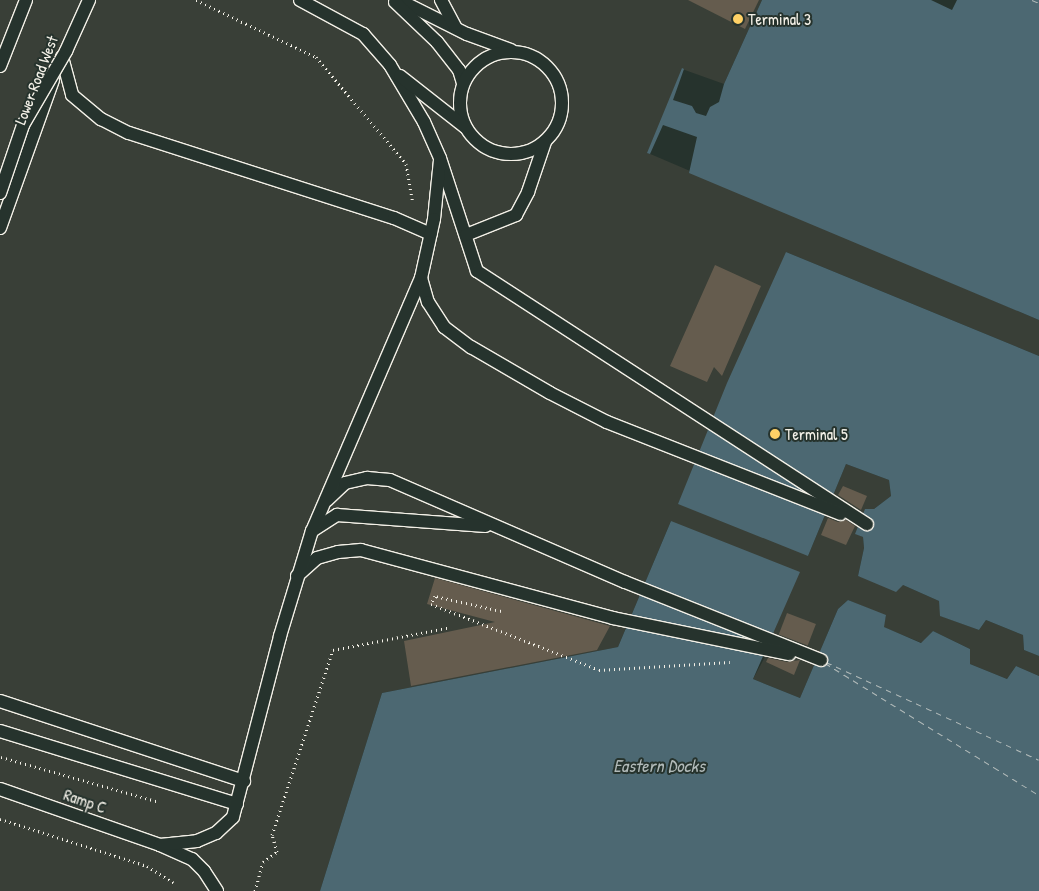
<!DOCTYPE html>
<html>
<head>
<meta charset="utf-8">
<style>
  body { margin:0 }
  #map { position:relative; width:1039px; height:891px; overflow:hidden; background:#26332d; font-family:"Patrick Hand",sans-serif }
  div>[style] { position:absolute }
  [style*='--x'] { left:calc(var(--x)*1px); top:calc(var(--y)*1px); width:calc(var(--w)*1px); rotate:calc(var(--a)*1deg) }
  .built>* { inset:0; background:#393f37 }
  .water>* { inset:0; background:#4c6872 }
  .ferry>* { height:1px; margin-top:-0.5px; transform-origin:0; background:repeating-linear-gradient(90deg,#b1bab9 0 6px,transparent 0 11px) }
  .building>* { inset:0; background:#655c4e; transform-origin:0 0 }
  .path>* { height:3px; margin-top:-1.5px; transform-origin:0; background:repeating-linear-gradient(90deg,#f4f1e8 0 1px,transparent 0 5px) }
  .roads { filter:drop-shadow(1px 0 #f4f1e8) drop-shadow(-1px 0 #f4f1e8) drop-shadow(0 1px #f4f1e8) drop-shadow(0 -1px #f4f1e8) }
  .service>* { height:12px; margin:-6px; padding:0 6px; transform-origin:6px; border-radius:6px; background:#26332d }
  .service>.ring { margin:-6px; padding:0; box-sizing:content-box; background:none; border:12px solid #26332d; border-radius:50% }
  .bridges { filter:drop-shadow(1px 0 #f4f1e8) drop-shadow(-1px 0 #f4f1e8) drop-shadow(0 1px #f4f1e8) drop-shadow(0 -1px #f4f1e8) }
  .service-bridge>* { height:12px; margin:-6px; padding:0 6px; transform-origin:6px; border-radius:6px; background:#26332d }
  .dots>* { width:14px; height:14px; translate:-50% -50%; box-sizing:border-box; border:2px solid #26332d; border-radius:50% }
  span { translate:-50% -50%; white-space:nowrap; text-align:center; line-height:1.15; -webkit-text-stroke:4px #26332d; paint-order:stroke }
  .poi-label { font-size:16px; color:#f4f1e8 }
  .left { translate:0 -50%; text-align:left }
  .street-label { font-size:16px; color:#f4f1e8 }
  .water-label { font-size:18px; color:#b1bab9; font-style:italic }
</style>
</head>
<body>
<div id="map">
  <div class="built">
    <div style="clip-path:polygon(0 0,762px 0,724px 84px,682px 69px,648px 153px,1039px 320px,1039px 356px,786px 252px,808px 556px,846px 464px,889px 480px,891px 496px,874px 509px,856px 534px,863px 537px,864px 548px,858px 576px,903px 585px,939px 601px,941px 616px,979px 630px,986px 620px,1023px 635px,1024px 650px,1039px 656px,1039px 676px,1016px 666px,1007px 679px,970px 664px,970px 649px,933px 631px,922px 643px,883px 627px,886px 616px,848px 600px,838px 609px,800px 698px,753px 679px,766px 655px,671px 521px,618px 647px,382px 693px,320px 891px,0 891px)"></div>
  </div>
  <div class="water">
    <div style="clip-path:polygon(762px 0,931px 0,952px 10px,957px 0,1039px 0,1039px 320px,689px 173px,697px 137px,663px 125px,650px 154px,647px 153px,682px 68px,684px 69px,673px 100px,692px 106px,696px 113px,706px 116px,710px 107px,719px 102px,724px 84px)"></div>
    <div style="clip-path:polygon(786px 252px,1039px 356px,1039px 656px,1024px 650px,1023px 635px,986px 620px,979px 630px,940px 616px,939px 601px,903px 585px,896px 592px,858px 576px,864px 548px,863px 537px,855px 534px,865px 509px,874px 509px,891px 496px,889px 480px,846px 464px,808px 556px,678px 504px,727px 383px)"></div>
    <div style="clip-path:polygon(671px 521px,800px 572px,753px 679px,800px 698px,838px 609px,848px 600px,886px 615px,884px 627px,921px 643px,933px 631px,970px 649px,970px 664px,1007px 679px,1016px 666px,1039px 676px,1039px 891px,320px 891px,382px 693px,618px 647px)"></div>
  </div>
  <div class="ferry">
    <div style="--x:1032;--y:0;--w:8;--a:23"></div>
    <div style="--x:826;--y:662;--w:234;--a:24.7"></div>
    <div style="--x:825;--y:663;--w:251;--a:31.7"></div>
  </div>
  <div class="building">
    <div style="clip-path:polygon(688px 0,759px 0,745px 29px)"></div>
    <div style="clip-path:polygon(715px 265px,761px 286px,722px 376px,714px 367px,707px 382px,670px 366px)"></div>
    <div style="clip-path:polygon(843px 486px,867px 496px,861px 510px,838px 495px)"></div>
    <div style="clip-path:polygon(828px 518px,838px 522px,846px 520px,855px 526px,846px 545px,821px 535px)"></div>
    <div style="clip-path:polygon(435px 578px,610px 626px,597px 650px,411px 686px,404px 641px,495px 622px,427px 604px)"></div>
    <div style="left:787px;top:613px;width:31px;height:23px;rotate:21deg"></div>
    <div style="clip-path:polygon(768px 658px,787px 662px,800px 660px,794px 675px,766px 662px)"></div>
  </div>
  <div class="path">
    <div style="--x:196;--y:0;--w:133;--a:25.4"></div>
    <div style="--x:316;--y:57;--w:140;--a:49.9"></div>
    <div style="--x:406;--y:164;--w:39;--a:80"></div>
    <div style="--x:501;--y:611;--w:68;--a:-167.2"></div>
    <div style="--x:435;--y:596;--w:9;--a:117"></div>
    <div style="--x:431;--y:604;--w:180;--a:21.4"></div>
    <div style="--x:599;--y:670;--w:131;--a:-3.5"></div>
    <div style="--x:1;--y:757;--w:164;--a:15.9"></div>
    <div style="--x:0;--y:819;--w:154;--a:17.7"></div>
    <div style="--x:147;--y:866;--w:31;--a:32"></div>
    <div style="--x:255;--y:891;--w:30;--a:-75"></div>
    <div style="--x:263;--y:862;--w:17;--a:-36"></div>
    <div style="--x:277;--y:852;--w:18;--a:-106"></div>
    <div style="--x:272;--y:835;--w:195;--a:-71.8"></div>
    <div style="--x:333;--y:650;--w:120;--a:-11"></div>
  </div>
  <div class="roads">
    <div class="service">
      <div style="--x:300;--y:0;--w:72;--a:28.4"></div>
      <div style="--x:363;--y:34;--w:41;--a:48.9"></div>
      <div style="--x:390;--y:65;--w:66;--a:59.2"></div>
      <div style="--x:424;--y:122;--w:39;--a:66"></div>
      <div style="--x:440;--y:158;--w:119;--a:71.9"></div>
      <div style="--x:477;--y:271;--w:465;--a:33"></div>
      <div style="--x:399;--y:0;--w:76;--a:26.6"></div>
      <div style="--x:467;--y:34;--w:47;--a:20"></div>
      <div style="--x:441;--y:0;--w:32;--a:62"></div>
      <div style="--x:395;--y:2;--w:58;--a:43.6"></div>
      <div style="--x:437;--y:42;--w:36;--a:52"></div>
      <div style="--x:459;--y:70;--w:14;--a:73"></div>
      <div class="ring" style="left:460px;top:52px;width:90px;height:90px"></div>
      <div style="--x:62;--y:57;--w:39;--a:75"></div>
      <div style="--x:72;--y:95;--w:38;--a:40"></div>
      <div style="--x:101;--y:119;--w:31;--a:27"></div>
      <div style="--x:129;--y:133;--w:278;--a:17.8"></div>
      <div style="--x:394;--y:218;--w:40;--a:23.4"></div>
      <div style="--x:0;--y:66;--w:71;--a:-68.5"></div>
      <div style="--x:400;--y:76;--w:83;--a:38.1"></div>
      <div style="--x:440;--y:160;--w:59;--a:95.8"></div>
      <div style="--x:434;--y:219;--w:60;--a:102.4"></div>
      <div style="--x:421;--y:278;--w:25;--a:74"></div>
      <div style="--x:428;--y:302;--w:30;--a:57"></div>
      <div style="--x:444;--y:327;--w:34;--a:37"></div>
      <div style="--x:471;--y:347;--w:91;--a:30.2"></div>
      <div style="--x:550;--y:393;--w:64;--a:27"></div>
      <div style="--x:607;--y:422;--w:251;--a:21.5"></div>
      <div style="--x:0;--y:228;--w:157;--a:-70.3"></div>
      <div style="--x:466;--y:235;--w:54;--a:-21.8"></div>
      <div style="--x:516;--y:215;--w:26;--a:-62"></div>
      <div style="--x:528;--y:192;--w:53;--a:-71.2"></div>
      <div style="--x:327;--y:500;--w:25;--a:-43"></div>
      <div style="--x:345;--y:483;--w:23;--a:-13"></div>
      <div style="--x:367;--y:478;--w:23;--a:5"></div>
      <div style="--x:390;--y:480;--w:256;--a:23.5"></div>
      <div style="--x:625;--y:582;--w:211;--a:21.7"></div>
      <div style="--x:312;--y:531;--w:30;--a:-33"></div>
      <div style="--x:337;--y:515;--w:149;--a:4.2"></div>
      <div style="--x:297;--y:576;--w:27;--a:-42"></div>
      <div style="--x:317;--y:558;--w:22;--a:-16"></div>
      <div style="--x:338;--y:552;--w:23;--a:-5"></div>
      <div style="--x:361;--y:550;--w:261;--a:15.1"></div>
      <div style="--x:613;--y:618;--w:180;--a:11.6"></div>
      <div style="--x:0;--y:701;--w:257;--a:18.2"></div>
      <div style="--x:0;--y:731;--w:248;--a:17.1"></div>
      <div style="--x:0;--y:789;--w:170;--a:19.3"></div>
      <div style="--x:160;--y:845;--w:35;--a:24"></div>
      <div style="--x:192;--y:859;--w:17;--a:45"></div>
      <div style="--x:204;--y:871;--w:24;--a:57"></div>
      <div style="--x:160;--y:845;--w:37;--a:-6"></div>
      <div style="--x:197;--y:841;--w:21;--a:-23"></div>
      <div style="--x:216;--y:833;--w:23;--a:-43"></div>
      <div style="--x:233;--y:817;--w:187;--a:-75.4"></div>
      <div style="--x:280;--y:636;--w:110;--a:-73.1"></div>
      <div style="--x:312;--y:531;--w:275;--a:-66.7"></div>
    </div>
  </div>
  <div class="bridges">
    <div class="service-bridge">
      <div style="--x:0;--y:193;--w:72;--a:-71.3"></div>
      <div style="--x:23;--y:125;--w:86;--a:-59.8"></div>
      <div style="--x:66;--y:51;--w:56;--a:-65.7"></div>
    </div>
  </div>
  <div class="dots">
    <div style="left:738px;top:19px;background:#ffd166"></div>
    <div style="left:775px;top:434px;background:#ffd166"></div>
  </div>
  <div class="poi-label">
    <span class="left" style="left:748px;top:19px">Terminal 3</span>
    <span class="left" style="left:785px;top:434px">Terminal 5</span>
  </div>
  <div class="street-label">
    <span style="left:36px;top:80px;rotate:-69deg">Lower Road West</span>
    <span style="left:85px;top:801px;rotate:19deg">Ramp C</span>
  </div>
  <div class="water-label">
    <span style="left:659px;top:766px">Eastern Docks</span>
  </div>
</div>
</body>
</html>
